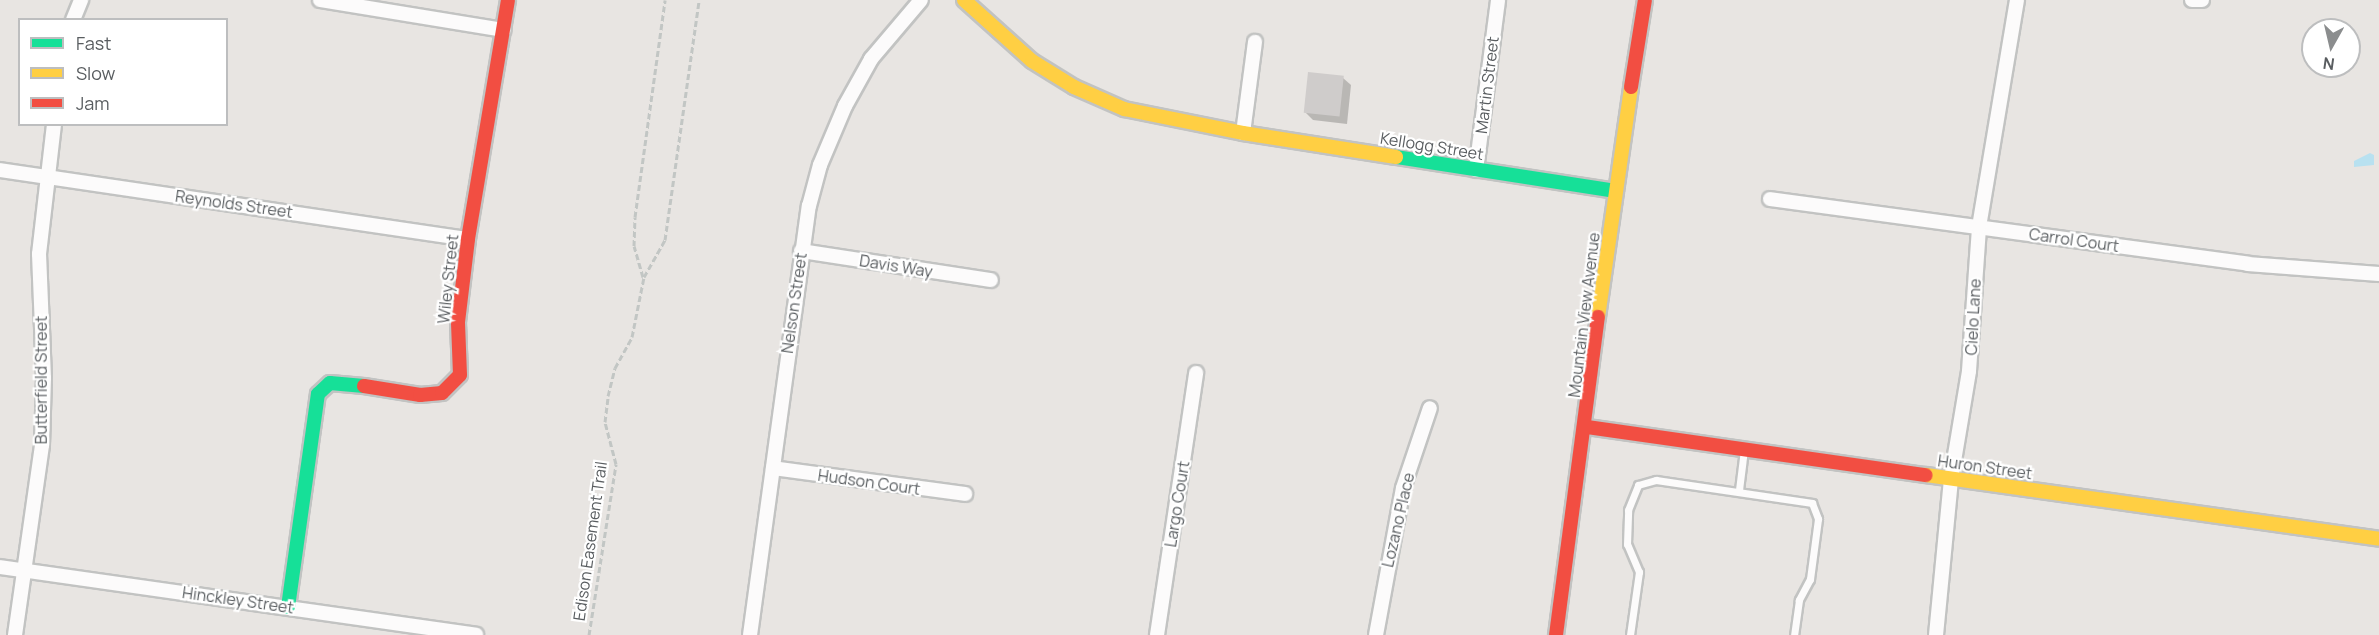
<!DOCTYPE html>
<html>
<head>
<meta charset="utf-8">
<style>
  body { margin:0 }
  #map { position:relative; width:2379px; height:635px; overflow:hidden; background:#e8e5e2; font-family:Manrope,sans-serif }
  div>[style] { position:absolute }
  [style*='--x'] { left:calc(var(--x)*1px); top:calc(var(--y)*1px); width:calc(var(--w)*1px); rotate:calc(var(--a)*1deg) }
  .water>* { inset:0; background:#b8e1f0 }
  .shadow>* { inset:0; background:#0003 }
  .building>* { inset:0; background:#cfcccb; transform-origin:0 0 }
  .path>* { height:3px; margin-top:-1.5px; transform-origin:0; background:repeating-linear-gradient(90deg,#c2c6c4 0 6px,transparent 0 9px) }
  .roads { filter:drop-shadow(2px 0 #c2c3c2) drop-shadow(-2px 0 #c2c3c2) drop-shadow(0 2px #c2c3c2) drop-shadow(0 -2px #c2c3c2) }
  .lane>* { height:7px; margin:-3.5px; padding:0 3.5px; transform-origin:3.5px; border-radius:3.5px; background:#fcfbfb }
  .street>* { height:14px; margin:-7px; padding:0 7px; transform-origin:7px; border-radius:7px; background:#fcfbfb }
  .fast>* { height:14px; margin:-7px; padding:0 7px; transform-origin:7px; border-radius:7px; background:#16e098 }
  .slow>* { height:14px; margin:-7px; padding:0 7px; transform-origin:7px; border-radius:7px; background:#ffcf43 }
  .jam>* { height:14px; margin:-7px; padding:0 7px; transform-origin:7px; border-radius:7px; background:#f24e42 }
  span { translate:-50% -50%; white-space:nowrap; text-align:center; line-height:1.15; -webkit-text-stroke:4.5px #fff; paint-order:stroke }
  .street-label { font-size:16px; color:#595d60 }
  .legend { position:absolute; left:18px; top:18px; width:210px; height:108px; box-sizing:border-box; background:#fff; border:2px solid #bdbebf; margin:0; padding:8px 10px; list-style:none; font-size:18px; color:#595d60 }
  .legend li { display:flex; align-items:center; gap:12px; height:30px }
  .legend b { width:30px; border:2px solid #bdbebf }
  .north { position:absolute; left:2301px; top:18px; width:60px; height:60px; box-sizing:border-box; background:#fff; border:2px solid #bdbebf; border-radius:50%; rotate:188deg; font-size:16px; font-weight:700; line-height:24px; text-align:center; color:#595d60 }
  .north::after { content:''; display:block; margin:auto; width:21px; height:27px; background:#8b8d8e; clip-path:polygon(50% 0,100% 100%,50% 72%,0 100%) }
</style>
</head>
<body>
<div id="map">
  <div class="water">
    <div style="clip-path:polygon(2370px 153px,2374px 155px,2374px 165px,2354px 167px,2354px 161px)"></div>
  </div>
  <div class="shadow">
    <div style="clip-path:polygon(1343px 78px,1351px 85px,1347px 124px,1313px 120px,1305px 112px)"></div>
  </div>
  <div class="building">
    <div style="left:1308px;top:72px;width:36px;height:41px;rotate:6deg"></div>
  </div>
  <div class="path">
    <div style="--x:643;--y:277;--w:32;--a:-106"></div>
    <div style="--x:634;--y:246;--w:29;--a:-88"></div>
    <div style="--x:635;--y:217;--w:219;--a:-82.1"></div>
    <div style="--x:589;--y:635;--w:173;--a:-81"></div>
    <div style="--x:616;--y:464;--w:43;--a:-104.7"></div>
    <div style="--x:605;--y:422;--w:26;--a:-83"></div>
    <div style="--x:608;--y:396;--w:29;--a:-76"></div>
    <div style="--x:615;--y:368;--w:35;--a:-61"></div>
    <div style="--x:632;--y:337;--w:61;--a:-78.7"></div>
    <div style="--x:644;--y:277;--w:43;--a:-60.4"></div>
    <div style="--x:665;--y:240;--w:242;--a:-81.9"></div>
  </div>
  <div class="roads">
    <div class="lane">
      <div style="--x:1739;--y:490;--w:38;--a:-83"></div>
      <div style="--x:1630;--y:635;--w:64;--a:-81.9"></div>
      <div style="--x:1639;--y:572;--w:30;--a:-113"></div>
      <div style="--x:1627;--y:544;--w:34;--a:-88"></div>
      <div style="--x:1628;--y:510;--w:27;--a:-68"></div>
      <div style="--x:1638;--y:485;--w:19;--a:-16"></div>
      <div style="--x:1656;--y:480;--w:158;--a:8.4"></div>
      <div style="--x:1812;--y:503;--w:17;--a:69"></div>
      <div style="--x:1818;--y:519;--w:61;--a:97.6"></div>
      <div style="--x:1810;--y:579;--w:24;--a:118"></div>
      <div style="--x:1799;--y:600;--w:35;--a:98"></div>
    </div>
    <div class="street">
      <div style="--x:320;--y:0;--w:186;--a:9.3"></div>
      <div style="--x:2192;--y:0;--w:10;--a:0"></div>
      <div style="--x:73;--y:20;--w:22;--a:-68"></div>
      <div style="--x:1243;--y:133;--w:92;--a:-82.5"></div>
      <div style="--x:0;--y:170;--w:473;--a:8.4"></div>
      <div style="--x:1476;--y:170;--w:171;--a:-82.6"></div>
      <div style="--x:1770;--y:199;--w:482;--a:7.7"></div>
      <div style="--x:2248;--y:264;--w:131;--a:4.4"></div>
      <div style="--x:801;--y:251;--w:192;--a:8.7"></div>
      <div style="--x:773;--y:468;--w:194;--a:7.7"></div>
      <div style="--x:0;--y:567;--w:481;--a:8.1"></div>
      <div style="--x:15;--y:635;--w:192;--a:-81.9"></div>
      <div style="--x:42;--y:445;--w:67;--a:-88.3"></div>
      <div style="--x:44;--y:378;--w:124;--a:-92.3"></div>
      <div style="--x:39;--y:254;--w:131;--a:-83.4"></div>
      <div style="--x:750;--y:635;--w:433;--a:-82.2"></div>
      <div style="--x:809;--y:206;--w:42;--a:-75"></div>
      <div style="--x:820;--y:165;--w:64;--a:-67"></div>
      <div style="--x:845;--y:106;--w:54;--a:-61"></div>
      <div style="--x:871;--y:59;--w:77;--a:-49.7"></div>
      <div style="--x:1157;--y:635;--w:265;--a:-81.5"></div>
      <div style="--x:1376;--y:635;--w:149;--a:-79.6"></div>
      <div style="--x:1403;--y:488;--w:84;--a:-71.4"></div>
      <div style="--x:1936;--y:635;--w:157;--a:-84.5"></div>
      <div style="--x:1951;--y:479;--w:109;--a:-80.5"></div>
      <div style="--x:1969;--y:371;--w:144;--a:-86"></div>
      <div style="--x:1979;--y:227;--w:230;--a:-80.5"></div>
    </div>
    <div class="fast">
      <div style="--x:1396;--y:157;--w:222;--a:8.8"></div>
      <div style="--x:288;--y:607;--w:215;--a:-82"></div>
      <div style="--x:318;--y:394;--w:16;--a:-43"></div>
      <div style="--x:330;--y:383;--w:34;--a:5"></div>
    </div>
    <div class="slow">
      <div style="--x:964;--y:0;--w:91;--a:41.9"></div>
      <div style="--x:1032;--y:61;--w:49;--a:31.8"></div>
      <div style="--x:1074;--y:87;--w:55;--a:23.7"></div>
      <div style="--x:1124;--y:109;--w:121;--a:11.4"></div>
      <div style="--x:1243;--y:133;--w:155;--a:8.9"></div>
      <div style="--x:1598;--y:317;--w:232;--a:-81.8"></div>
      <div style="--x:1926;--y:475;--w:457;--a:8"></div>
    </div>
    <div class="jam">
      <div style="--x:1631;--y:87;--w:88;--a:-80.9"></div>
      <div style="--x:364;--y:386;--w:57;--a:9.1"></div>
      <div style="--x:420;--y:395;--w:22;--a:-5"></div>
      <div style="--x:442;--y:393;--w:25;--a:-45"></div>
      <div style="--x:460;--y:375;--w:53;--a:-92.2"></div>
      <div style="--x:458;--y:322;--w:84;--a:-83.1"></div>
      <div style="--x:468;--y:239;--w:242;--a:-80.5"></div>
      <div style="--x:1587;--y:427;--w:342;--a:8.1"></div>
      <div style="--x:1556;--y:635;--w:321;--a:-82.5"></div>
    </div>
  </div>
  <div class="street-label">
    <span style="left:1487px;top:85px;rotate:-83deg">Martin Street</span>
    <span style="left:1432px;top:146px;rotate:9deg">Kellogg Street</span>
    <span style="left:234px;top:204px;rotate:8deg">Reynolds Street</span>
    <span style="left:2074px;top:240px;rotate:8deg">Carrol Court</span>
    <span style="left:896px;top:266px;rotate:9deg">Davis Way</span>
    <span style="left:448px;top:279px;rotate:-84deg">Wiley Street</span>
    <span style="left:794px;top:303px;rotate:-82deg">Nelson Street</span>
    <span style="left:1584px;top:315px;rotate:-83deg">Mountain View Avenue</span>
    <span style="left:1973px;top:317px;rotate:-87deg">Cielo Lane</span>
    <span style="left:41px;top:380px;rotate:-90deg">Butterfield Street</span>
    <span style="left:1985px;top:467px;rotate:8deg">Huron Street</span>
    <span style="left:869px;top:482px;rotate:8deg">Hudson Court</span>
    <span style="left:1177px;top:504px;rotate:-81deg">Largo Court</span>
    <span style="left:1398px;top:520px;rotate:-77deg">Lozano Place</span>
    <span style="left:590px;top:541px;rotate:-82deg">Edison Easement Trail</span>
    <span style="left:238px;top:600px;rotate:8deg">Hinckley Street</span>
  </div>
  <ul class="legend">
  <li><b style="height:8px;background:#16e098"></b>Fast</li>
  <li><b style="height:8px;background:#ffcf43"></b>Slow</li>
  <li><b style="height:8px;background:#f24e42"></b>Jam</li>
  </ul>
  <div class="north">N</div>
</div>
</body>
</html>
